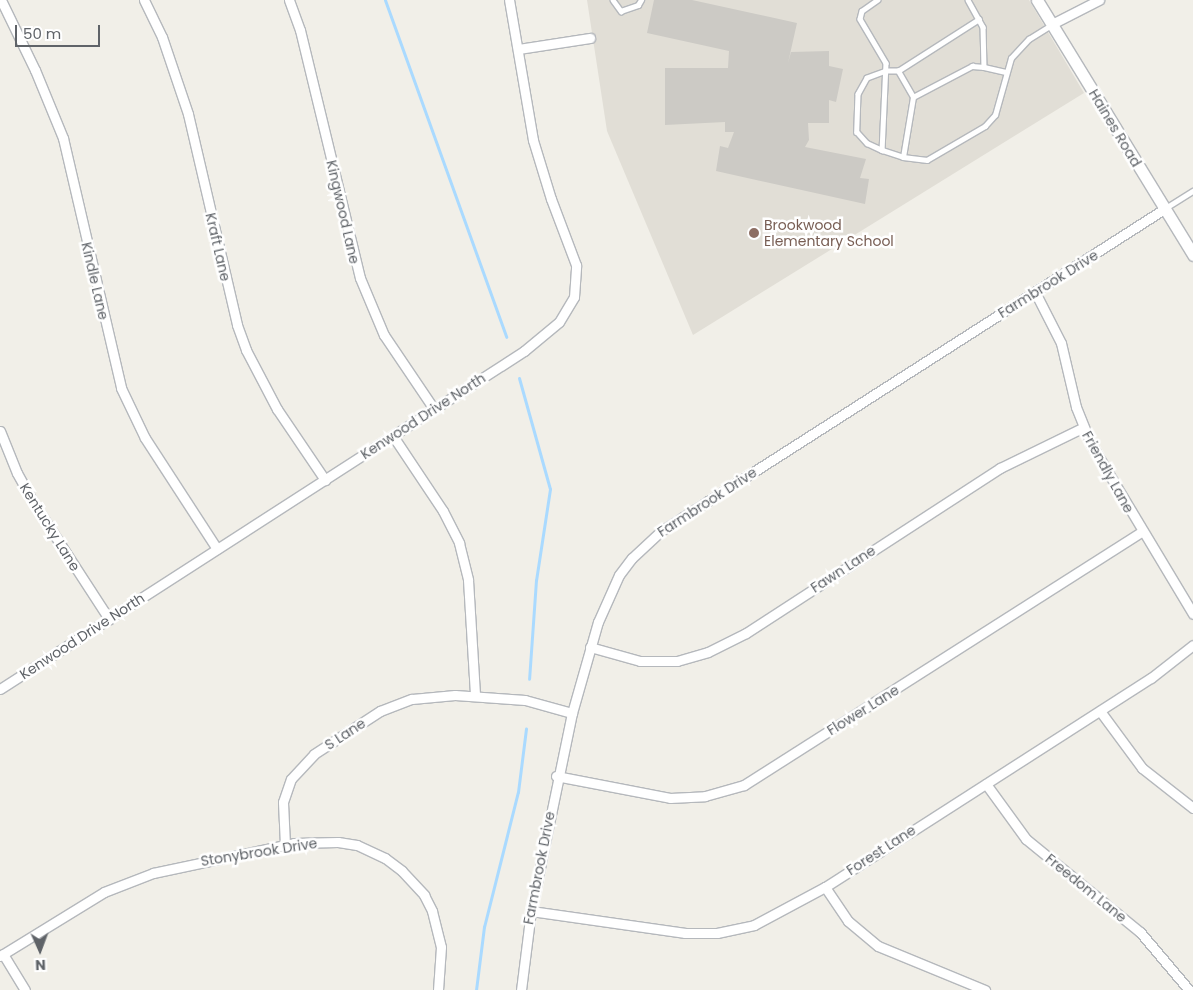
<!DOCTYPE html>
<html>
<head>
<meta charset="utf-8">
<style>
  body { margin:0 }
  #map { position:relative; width:1193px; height:990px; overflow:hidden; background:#f1efe8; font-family:Poppins,sans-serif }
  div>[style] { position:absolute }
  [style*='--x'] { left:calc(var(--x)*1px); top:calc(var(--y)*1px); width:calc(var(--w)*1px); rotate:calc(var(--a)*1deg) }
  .education>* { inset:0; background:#e1ded6 }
  .stream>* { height:3px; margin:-1.5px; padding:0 1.5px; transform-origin:1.5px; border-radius:1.5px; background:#aadaff }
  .building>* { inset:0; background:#cccac5 }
  .roads { filter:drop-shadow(1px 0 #b5b8bc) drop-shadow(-1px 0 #b5b8bc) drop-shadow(0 1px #b5b8bc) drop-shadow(0 -1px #b5b8bc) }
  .service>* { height:4.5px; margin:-2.25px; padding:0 2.25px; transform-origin:2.25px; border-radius:2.25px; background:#fff }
  .minor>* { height:9px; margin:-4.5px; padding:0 4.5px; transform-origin:4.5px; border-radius:4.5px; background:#fff }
  .tertiary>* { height:11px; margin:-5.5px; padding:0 5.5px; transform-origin:5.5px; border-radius:5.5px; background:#fff }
  .dots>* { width:14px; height:14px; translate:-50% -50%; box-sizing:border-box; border:2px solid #fff; border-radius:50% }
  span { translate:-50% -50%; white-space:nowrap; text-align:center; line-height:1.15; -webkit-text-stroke:5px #fff; paint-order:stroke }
  .street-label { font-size:14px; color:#5f6368 }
  .education-label { font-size:14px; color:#785e54 }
  .left { translate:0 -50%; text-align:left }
  .north { position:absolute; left:15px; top:925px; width:50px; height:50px; -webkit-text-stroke:4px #fff; paint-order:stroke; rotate:178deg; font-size:14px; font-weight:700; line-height:20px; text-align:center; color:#5f6368 }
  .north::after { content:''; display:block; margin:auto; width:18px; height:22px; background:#5f6368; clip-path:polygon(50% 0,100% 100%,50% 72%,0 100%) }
  .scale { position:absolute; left:15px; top:25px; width:85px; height:22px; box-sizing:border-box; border:2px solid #5f6368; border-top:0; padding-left:6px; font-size:15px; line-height:18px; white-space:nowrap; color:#5f6368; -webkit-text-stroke:4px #fff; paint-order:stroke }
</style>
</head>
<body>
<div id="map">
  <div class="education">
    <div style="clip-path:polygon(587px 0,1029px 0,1084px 93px,693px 335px,607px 131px)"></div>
  </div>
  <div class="stream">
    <div style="--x:385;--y:0;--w:358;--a:70.2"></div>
    <div style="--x:519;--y:378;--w:115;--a:74.4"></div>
    <div style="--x:550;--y:489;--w:92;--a:98.7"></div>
    <div style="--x:536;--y:580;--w:99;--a:94"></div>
    <div style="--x:476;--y:990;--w:64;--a:-82.8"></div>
    <div style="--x:484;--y:927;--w:139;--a:-75.9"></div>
    <div style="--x:518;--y:792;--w:64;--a:-82.8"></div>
  </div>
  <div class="building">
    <div style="clip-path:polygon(654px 0,692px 0,797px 23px,788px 63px,791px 52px,829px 51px,829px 66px,843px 69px,836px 102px,829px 100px,829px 123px,808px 123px,809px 140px,805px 147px,866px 159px,860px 178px,869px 179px,865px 204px,716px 171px,720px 146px,728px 148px,734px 132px,725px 132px,725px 122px,665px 125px,665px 68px,728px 68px,729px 51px,647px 33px)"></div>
  </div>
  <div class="roads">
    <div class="service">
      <div style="--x:613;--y:0;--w:14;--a:54"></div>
      <div style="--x:621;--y:11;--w:18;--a:-19"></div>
      <div style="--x:638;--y:5;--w:6;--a:-59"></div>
      <div style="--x:878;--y:0;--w:19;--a:145"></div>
      <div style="--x:862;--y:11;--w:8;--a:104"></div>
      <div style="--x:860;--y:19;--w:51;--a:59.4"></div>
      <div style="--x:886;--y:63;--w:87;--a:92.6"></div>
      <div style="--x:968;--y:0;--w:31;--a:61"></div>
      <div style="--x:983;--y:27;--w:40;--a:88.6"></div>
      <div style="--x:984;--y:67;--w:22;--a:13"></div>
      <div style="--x:898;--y:71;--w:96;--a:-32.7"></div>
      <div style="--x:913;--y:97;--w:67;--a:-27.7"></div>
      <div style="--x:972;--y:66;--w:12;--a:5"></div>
      <div style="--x:903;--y:157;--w:61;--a:-80.5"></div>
      <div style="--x:913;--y:97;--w:30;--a:-120"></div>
      <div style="--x:898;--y:71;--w:12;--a:180"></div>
      <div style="--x:886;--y:71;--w:20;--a:160"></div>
      <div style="--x:867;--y:78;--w:18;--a:119"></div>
      <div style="--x:858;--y:94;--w:38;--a:92"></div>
      <div style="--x:857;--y:132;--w:15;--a:48"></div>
      <div style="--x:867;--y:143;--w:17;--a:25"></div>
      <div style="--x:882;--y:150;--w:22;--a:18"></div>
      <div style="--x:903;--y:157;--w:24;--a:7"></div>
      <div style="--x:927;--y:160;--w:67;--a:-30.4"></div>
      <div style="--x:985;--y:126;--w:15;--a:-48"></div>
      <div style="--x:995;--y:115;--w:59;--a:-74.3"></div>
      <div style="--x:1011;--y:58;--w:26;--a:-47"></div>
      <div style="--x:1029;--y:39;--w:26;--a:-32"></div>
      <div style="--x:1164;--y:209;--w:34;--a:-32"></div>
    </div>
    <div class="minor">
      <div style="--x:1;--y:0;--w:78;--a:64.1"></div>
      <div style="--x:35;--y:70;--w:74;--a:67.6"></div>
      <div style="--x:63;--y:138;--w:257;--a:76.9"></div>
      <div style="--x:121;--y:388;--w:55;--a:64.4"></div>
      <div style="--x:145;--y:438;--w:132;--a:57"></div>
      <div style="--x:144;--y:0;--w:41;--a:64.1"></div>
      <div style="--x:162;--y:37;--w:81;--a:71.3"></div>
      <div style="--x:188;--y:114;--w:217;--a:76.9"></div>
      <div style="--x:237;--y:325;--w:27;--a:70"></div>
      <div style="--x:246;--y:350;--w:67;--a:62.3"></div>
      <div style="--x:277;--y:409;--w:86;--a:55.9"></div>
      <div style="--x:289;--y:0;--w:32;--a:70"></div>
      <div style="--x:300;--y:30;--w:255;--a:76.4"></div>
      <div style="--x:360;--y:278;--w:62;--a:67.2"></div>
      <div style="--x:384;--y:335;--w:89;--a:56"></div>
      <div style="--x:1052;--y:24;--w:53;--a:-27.1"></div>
      <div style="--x:518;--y:49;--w:73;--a:-8.7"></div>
      <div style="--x:1035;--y:292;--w:57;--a:63"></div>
      <div style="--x:1061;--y:343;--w:66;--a:76.8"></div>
      <div style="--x:1076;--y:407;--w:40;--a:68"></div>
      <div style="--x:1091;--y:444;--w:198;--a:59"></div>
      <div style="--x:0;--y:431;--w:45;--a:68"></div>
      <div style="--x:17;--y:473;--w:33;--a:61"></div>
      <div style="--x:33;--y:502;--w:140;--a:57"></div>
      <div style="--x:393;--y:436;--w:90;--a:56.3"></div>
      <div style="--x:443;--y:511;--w:36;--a:63"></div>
      <div style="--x:459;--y:543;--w:38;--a:76"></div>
      <div style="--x:468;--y:580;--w:115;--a:86.5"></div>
      <div style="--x:590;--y:647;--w:52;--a:15.6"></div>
      <div style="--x:640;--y:661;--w:37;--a:0"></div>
      <div style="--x:677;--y:661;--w:32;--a:-16"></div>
      <div style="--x:708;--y:652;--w:42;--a:-26.6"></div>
      <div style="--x:746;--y:633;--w:303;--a:-33"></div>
      <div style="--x:1000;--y:468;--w:93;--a:-26"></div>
      <div style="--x:0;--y:689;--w:624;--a:-32.82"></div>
      <div style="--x:524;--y:351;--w:45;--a:-39.6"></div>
      <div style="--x:559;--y:322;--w:29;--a:-59"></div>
      <div style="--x:574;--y:297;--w:32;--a:-86"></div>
      <div style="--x:576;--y:265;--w:71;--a:-110.7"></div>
      <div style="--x:551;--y:199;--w:62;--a:-107"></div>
      <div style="--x:533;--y:140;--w:142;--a:-99.7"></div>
      <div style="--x:1100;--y:711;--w:71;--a:53.6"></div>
      <div style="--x:1142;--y:768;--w:65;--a:38.1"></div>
      <div style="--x:556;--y:776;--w:116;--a:10.9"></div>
      <div style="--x:670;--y:798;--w:35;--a:-3"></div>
      <div style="--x:705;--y:796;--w:41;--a:-15.8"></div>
      <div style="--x:744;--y:785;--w:472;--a:-32.5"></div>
      <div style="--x:986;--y:784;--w:68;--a:54"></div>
      <div style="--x:1026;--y:839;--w:147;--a:39.2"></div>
      <div style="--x:1140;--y:932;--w:76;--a:49.8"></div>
      <div style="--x:285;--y:845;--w:43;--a:-92.7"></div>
      <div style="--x:283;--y:802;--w:24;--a:-71"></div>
      <div style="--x:291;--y:779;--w:34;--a:-47"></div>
      <div style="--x:314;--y:754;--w:79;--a:-33.1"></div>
      <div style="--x:380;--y:711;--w:34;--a:-21"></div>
      <div style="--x:412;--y:699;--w:43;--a:-5.3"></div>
      <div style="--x:455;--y:695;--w:70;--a:4.1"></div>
      <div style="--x:525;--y:700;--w:49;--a:15.5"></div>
      <div style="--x:825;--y:887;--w:41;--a:55.9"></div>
      <div style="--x:848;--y:921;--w:39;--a:40"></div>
      <div style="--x:878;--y:946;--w:116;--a:22.4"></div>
      <div style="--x:531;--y:911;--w:156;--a:8.1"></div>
      <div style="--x:685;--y:933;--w:32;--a:0"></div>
      <div style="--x:717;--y:933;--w:38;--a:-12"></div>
      <div style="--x:754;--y:925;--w:81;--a:-28.2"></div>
      <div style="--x:825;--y:887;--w:387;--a:-32.7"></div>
      <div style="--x:1151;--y:678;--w:53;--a:-38.2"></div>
      <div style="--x:3;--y:954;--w:42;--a:58.6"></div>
      <div style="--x:0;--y:956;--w:122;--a:-31.6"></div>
      <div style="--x:104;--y:892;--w:53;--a:-21.2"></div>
      <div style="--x:153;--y:873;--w:144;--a:-12"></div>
      <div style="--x:294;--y:843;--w:44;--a:-1.3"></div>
      <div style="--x:338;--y:842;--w:19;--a:9"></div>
      <div style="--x:357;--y:845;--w:31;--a:25"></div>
      <div style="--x:385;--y:858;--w:21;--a:37"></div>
      <div style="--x:402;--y:871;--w:33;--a:47"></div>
      <div style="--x:424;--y:895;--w:18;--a:63"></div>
      <div style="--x:432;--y:911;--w:37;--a:76"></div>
      <div style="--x:441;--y:947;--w:43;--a:94"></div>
      <div style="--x:521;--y:990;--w:80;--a:-82.8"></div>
      <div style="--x:531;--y:911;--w:202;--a:-78.3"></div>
      <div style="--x:572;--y:713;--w:95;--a:-74.1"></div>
      <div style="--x:598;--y:622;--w:51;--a:-65.9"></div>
      <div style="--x:619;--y:575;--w:21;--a:-53"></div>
      <div style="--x:632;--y:558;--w:40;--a:-43"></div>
      <div style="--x:661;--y:531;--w:56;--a:-32.6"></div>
      <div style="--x:708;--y:501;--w:541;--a:-32.63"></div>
    </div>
    <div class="tertiary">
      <div style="--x:1037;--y:0;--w:299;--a:58.5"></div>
    </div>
  </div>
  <div class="dots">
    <div style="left:754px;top:233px;background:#8d6e63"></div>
  </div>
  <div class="street-label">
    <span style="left:1115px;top:128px;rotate:59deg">Haines Road</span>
    <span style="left:343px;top:212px;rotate:77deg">Kingwood Lane</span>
    <span style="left:218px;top:247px;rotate:77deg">Kraft Lane</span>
    <span style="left:95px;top:281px;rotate:77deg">Kindle Lane</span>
    <span style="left:1048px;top:284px;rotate:-32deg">Farmbrook Drive</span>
    <span style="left:423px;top:416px;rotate:-33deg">Kenwood Drive North</span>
    <span style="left:1108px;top:472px;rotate:61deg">Friendly Lane</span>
    <span style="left:707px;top:502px;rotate:-33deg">Farmbrook Drive</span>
    <span style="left:50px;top:527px;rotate:58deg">Kentucky Lane</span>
    <span style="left:843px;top:569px;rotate:-33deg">Fawn Lane</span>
    <span style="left:82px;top:636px;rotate:-33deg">Kenwood Drive North</span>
    <span style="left:863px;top:710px;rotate:-32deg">Flower Lane</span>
    <span style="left:345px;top:734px;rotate:-33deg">S Lane</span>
    <span style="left:881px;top:850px;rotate:-33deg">Forest Lane</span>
    <span style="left:259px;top:852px;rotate:-9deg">Stonybrook Drive</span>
    <span style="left:539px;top:868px;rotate:-79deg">Farmbrook Drive</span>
    <span style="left:1086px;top:888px;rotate:39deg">Freedom Lane</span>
  </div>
  <div class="education-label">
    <span class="left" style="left:764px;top:233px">Brookwood<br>Elementary School</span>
  </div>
  <div class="north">N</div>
  <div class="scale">50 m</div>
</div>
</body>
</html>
